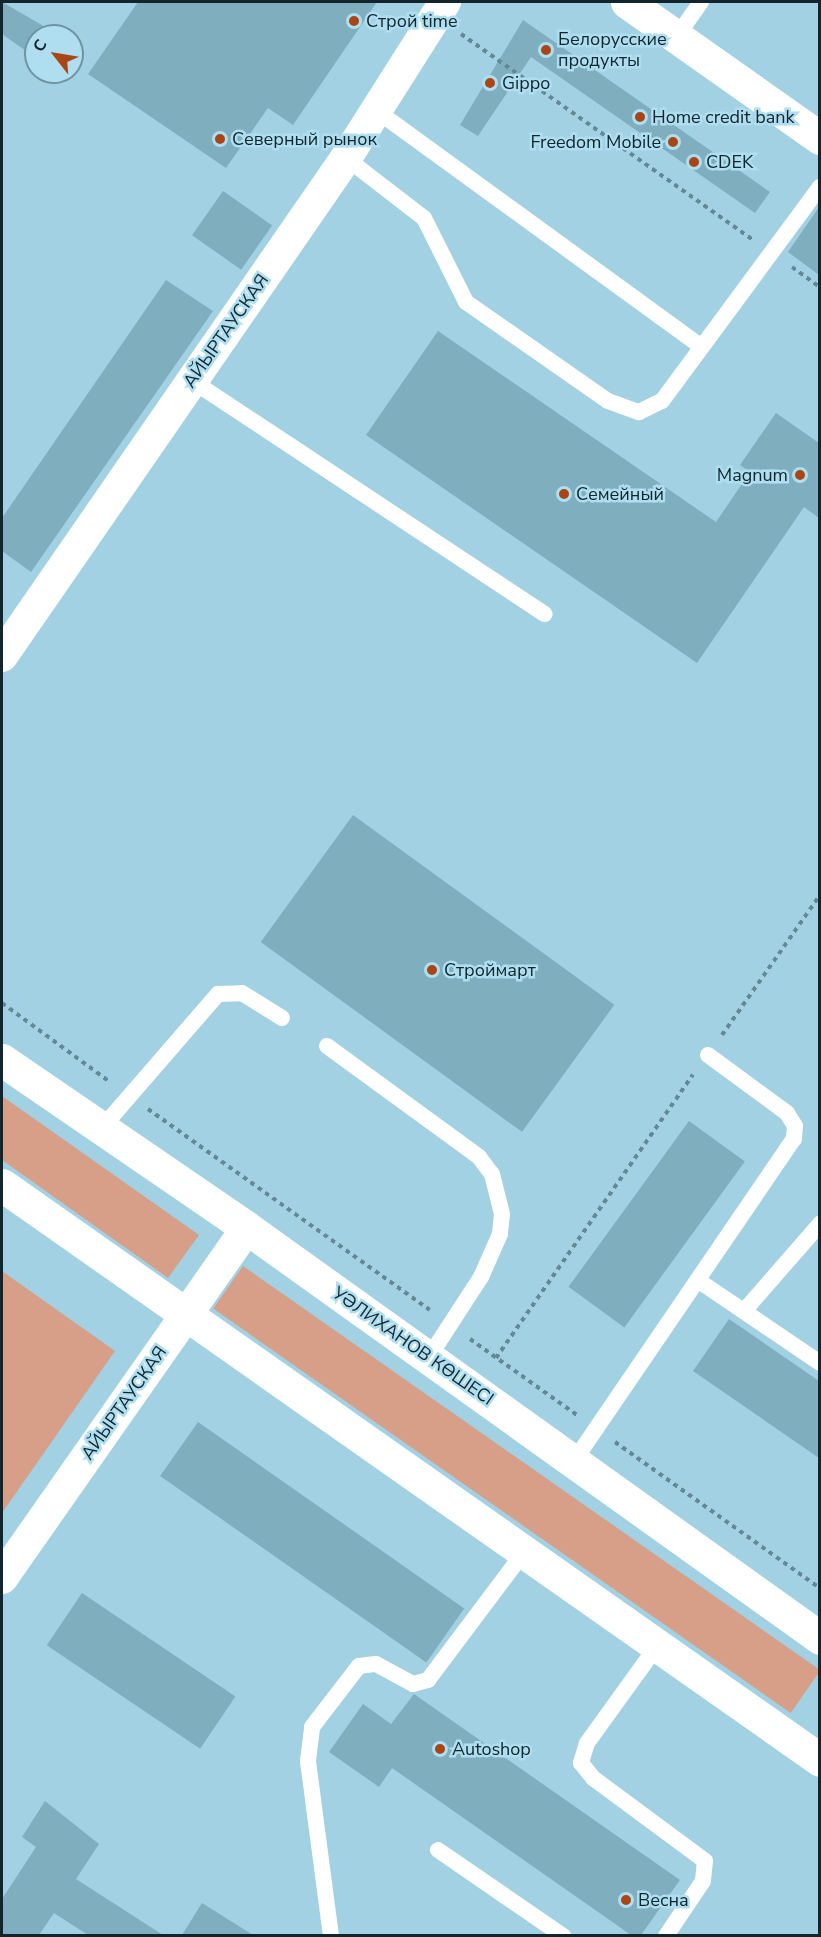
<!DOCTYPE html>
<html>
<head>
<meta charset="utf-8">
<style>
  body { margin:0 }
  #map { position:relative; width:821px; height:1937px; overflow:hidden; background:#a1d1e3; font-family:"Nunito Sans",sans-serif }
  div>[style] { position:absolute }
  [style*='--x'] { left:calc(var(--x)*1px); top:calc(var(--y)*1px); width:calc(var(--w)*1px); rotate:calc(var(--a)*1deg) }
  .green>* { inset:0; background:#d89f88; transform-origin:0 0 }
  .building>* { inset:0; background:#7faebf; transform-origin:0 0 }
  .path>* { height:4px; margin-top:-2px; transform-origin:0; background:repeating-linear-gradient(90deg,#648895 0 4.5px,transparent 0 9px) }
  .lane>* { height:16px; margin:-8px; padding:0 8px; transform-origin:8px; border-radius:8px; background:#fff }
  .street>* { height:32px; margin:-16px; padding:0 16px; transform-origin:16px; border-radius:16px; background:#fff }
  .secondary>* { height:33px; margin:-16.5px; padding:0 16.5px; transform-origin:16.5px; border-radius:16.5px; background:#fff }
  .dots>* { width:16px; height:16px; translate:-50% -50%; box-sizing:border-box; border:3px solid #aedef0; border-radius:50% }
  span { translate:-50% -50%; white-space:nowrap; text-align:center; line-height:1.15; -webkit-text-stroke:5px #aedef0; paint-order:stroke }
  .poi-label { font-size:18px; color:#12252c }
  .left { translate:0 -50%; text-align:left }
  .right { translate:-100% -50%; text-align:right }
  .street-label { font-size:18px; color:#12252c }
  .frame { position:absolute; inset:0; border:3px solid #12252c; pointer-events:none }
  .north { position:absolute; left:24px; top:24px; width:60px; height:60px; box-sizing:border-box; background:#aedef0; border:2px solid #7094a2; border-radius:50%; rotate:301deg; font-size:16px; font-weight:700; line-height:24px; text-align:center; color:#12252c }
  .north::after { content:''; display:block; margin:auto; width:21px; height:27px; background:#aa4615; clip-path:polygon(50% 0,100% 100%,50% 72%,0 100%) }
</style>
</head>
<body>
<div id="map">
  <div class="green">
    <div style="clip-path:polygon(2px 1096px,199px 1235px,168px 1278px,2px 1160px)"></div>
    <div style="left:243px;top:1266px;width:705px;height:52px;rotate:35deg"></div>
    <div style="clip-path:polygon(2px 1271px,115px 1351px,2px 1513px)"></div>
  </div>
  <div class="building">
    <div style="clip-path:polygon(2px 2px,47px 28px,36px 36px,29px 53px,2px 34px)"></div>
    <div style="clip-path:polygon(138px 2px,377px 2px,293px 125px,268px 108px,226px 168px,88px 74px)"></div>
    <div style="clip-path:polygon(523px 20px,770px 192px,755px 213px,531px 57px,478px 136px,460px 125px)"></div>
    <div style="left:223px;top:191px;width:60px;height:54px;rotate:35deg"></div>
    <div style="clip-path:polygon(819px 207px,819px 275px,788px 252px)"></div>
    <div style="clip-path:polygon(166px 280px,213px 311px,31px 572px,2px 551px,2px 518px)"></div>
    <div style="clip-path:polygon(438px 331px,716px 522px,750px 472px,740px 465px,776px 413px,819px 443px,819px 518px,804px 507px,697px 663px,366px 435px)"></div>
    <div style="left:353px;top:815px;width:323px;height:157px;rotate:36deg"></div>
    <div style="left:689px;top:1121px;width:69px;height:205px;rotate:36deg"></div>
    <div style="clip-path:polygon(729px 1319px,819px 1381px,819px 1458px,693px 1371px)"></div>
    <div style="left:198px;top:1422px;width:325px;height:66px;rotate:35deg"></div>
    <div style="left:82px;top:1593px;width:185px;height:63px;rotate:34deg"></div>
    <div style="clip-path:polygon(414px 1694px,680px 1880px,641px 1935px,631px 1935px,392px 1768px,379px 1787px,329px 1752px,363px 1704px,391px 1724px)"></div>
    <div style="clip-path:polygon(45px 1801px,99px 1844px,76px 1879px,163px 1935px,88px 1935px,54px 1913px,39px 1935px,2px 1935px,2px 1899px,36px 1847px,22px 1837px)"></div>
    <div style="clip-path:polygon(202px 1903px,253px 1935px,182px 1935px)"></div>
  </div>
  <div class="path">
    <div style="--x:461;--y:34;--w:356;--a:35.2"></div>
    <div style="--x:792;--y:267;--w:34;--a:36"></div>
    <div style="--x:2;--y:1003;--w:134;--a:36.2"></div>
    <div style="--x:722;--y:1035;--w:171;--a:-55"></div>
    <div style="--x:148;--y:1109;--w:346;--a:35.5"></div>
    <div style="--x:470;--y:1339;--w:131;--a:35.4"></div>
    <div style="--x:496;--y:1358;--w:345;--a:-55.2"></div>
    <div style="--x:615;--y:1442;--w:252;--a:35.5"></div>
  </div>
  <div class="lane">
    <div style="--x:677;--y:36;--w:42;--a:-54.8"></div>
    <div style="--x:377;--y:111;--w:400;--a:36"></div>
    <div style="--x:346;--y:158;--w:98;--a:37.6"></div>
    <div style="--x:424;--y:218;--w:94;--a:63.4"></div>
    <div style="--x:466;--y:302;--w:173;--a:34.9"></div>
    <div style="--x:608;--y:401;--w:33;--a:20"></div>
    <div style="--x:639;--y:412;--w:25;--a:-26"></div>
    <div style="--x:662;--y:401;--w:266;--a:-53.6"></div>
    <div style="--x:191;--y:380;--w:424;--a:33.5"></div>
    <div style="--x:327;--y:1046;--w:188;--a:36.1"></div>
    <div style="--x:479;--y:1157;--w:21;--a:53"></div>
    <div style="--x:492;--y:1174;--w:41;--a:76"></div>
    <div style="--x:502;--y:1214;--w:20;--a:96"></div>
    <div style="--x:500;--y:1234;--w:47;--a:113.8"></div>
    <div style="--x:481;--y:1277;--w:95;--a:123"></div>
    <div style="--x:101;--y:1129;--w:179;--a:-49.1"></div>
    <div style="--x:218;--y:994;--w:24;--a:-2"></div>
    <div style="--x:242;--y:993;--w:47;--a:32"></div>
    <div style="--x:699;--y:1281;--w:146;--a:34.1"></div>
    <div style="--x:744;--y:1311;--w:116;--a:-48.9"></div>
    <div style="--x:574;--y:1461;--w:390;--a:-55.7"></div>
    <div style="--x:794;--y:1139;--w:13;--a:-86"></div>
    <div style="--x:795;--y:1126;--w:15;--a:-122"></div>
    <div style="--x:787;--y:1113;--w:98;--a:-143.7"></div>
    <div style="--x:657;--y:1646;--w:120;--a:125.8"></div>
    <div style="--x:587;--y:1743;--w:21;--a:107"></div>
    <div style="--x:581;--y:1763;--w:19;--a:51"></div>
    <div style="--x:593;--y:1778;--w:139;--a:36.5"></div>
    <div style="--x:705;--y:1861;--w:20;--a:96"></div>
    <div style="--x:703;--y:1881;--w:66;--a:123.9"></div>
    <div style="--x:438;--y:1850;--w:152;--a:34.5"></div>
    <div style="--x:331;--y:1936;--w:177;--a:-97.5"></div>
    <div style="--x:308;--y:1761;--w:34;--a:-83"></div>
    <div style="--x:312;--y:1727;--w:77;--a:-52.4"></div>
    <div style="--x:359;--y:1666;--w:17;--a:-7"></div>
    <div style="--x:376;--y:1664;--w:42;--a:28.4"></div>
    <div style="--x:413;--y:1684;--w:16;--a:-15"></div>
    <div style="--x:428;--y:1680;--w:160;--a:-53.1"></div>
  </div>
  <div class="street">
    <div style="--x:2;--y:656;--w:605;--a:-55.36"></div>
    <div style="--x:346;--y:158;--w:185;--a:-57.6"></div>
    <div style="--x:2;--y:1578;--w:427;--a:-55"></div>
  </div>
  <div class="secondary">
    <div style="--x:627;--y:2;--w:236;--a:35.2"></div>
    <div style="--x:2;--y:1060;--w:297;--a:34.4"></div>
    <div style="--x:247;--y:1228;--w:705;--a:35.58"></div>
    <div style="--x:2;--y:1185;--w:1000;--a:35.1"></div>
  </div>
  <div class="dots">
    <div style="left:354px;top:21px;background:#aa4615"></div>
    <div style="left:546px;top:50px;background:#aa4615"></div>
    <div style="left:490px;top:83px;background:#aa4615"></div>
    <div style="left:640px;top:117px;background:#aa4615"></div>
    <div style="left:220px;top:139px;background:#aa4615"></div>
    <div style="left:673px;top:142px;background:#aa4615"></div>
    <div style="left:694px;top:162px;background:#aa4615"></div>
    <div style="left:800px;top:475px;background:#aa4615"></div>
    <div style="left:564px;top:494px;background:#aa4615"></div>
    <div style="left:432px;top:970px;background:#aa4615"></div>
    <div style="left:440px;top:1749px;background:#aa4615"></div>
    <div style="left:626px;top:1900px;background:#aa4615"></div>
  </div>
  <div class="poi-label">
    <span class="left" style="left:366px;top:21px">Строй time</span>
    <span class="left" style="left:558px;top:50px">Белорусские<br>продукты</span>
    <span class="left" style="left:502px;top:83px">Gippo</span>
    <span class="left" style="left:652px;top:117px">Home credit bank</span>
    <span class="left" style="left:232px;top:139px">Северный рынок</span>
    <span class="right" style="left:661px;top:142px">Freedom Mobile</span>
    <span class="left" style="left:706px;top:162px">CDEK</span>
    <span class="right" style="left:788px;top:475px">Magnum</span>
    <span class="left" style="left:576px;top:494px">Семейный</span>
    <span class="left" style="left:444px;top:970px">Строймарт</span>
    <span class="left" style="left:452px;top:1749px">Autoshop</span>
    <span class="left" style="left:638px;top:1900px">Весна</span>
  </div>
  <div class="street-label">
    <span style="left:226px;top:331px;rotate:-55deg">АЙЫРТАУСКАЯ</span>
    <span style="left:413px;top:1346px;rotate:35deg">УӘЛИХАНОВ КӨШЕСІ</span>
    <span style="left:124px;top:1403px;rotate:-55deg">АЙЫРТАУСКАЯ</span>
  </div>
  <div class="frame"></div>
  <div class="north">С</div>
</div>
</body>
</html>
